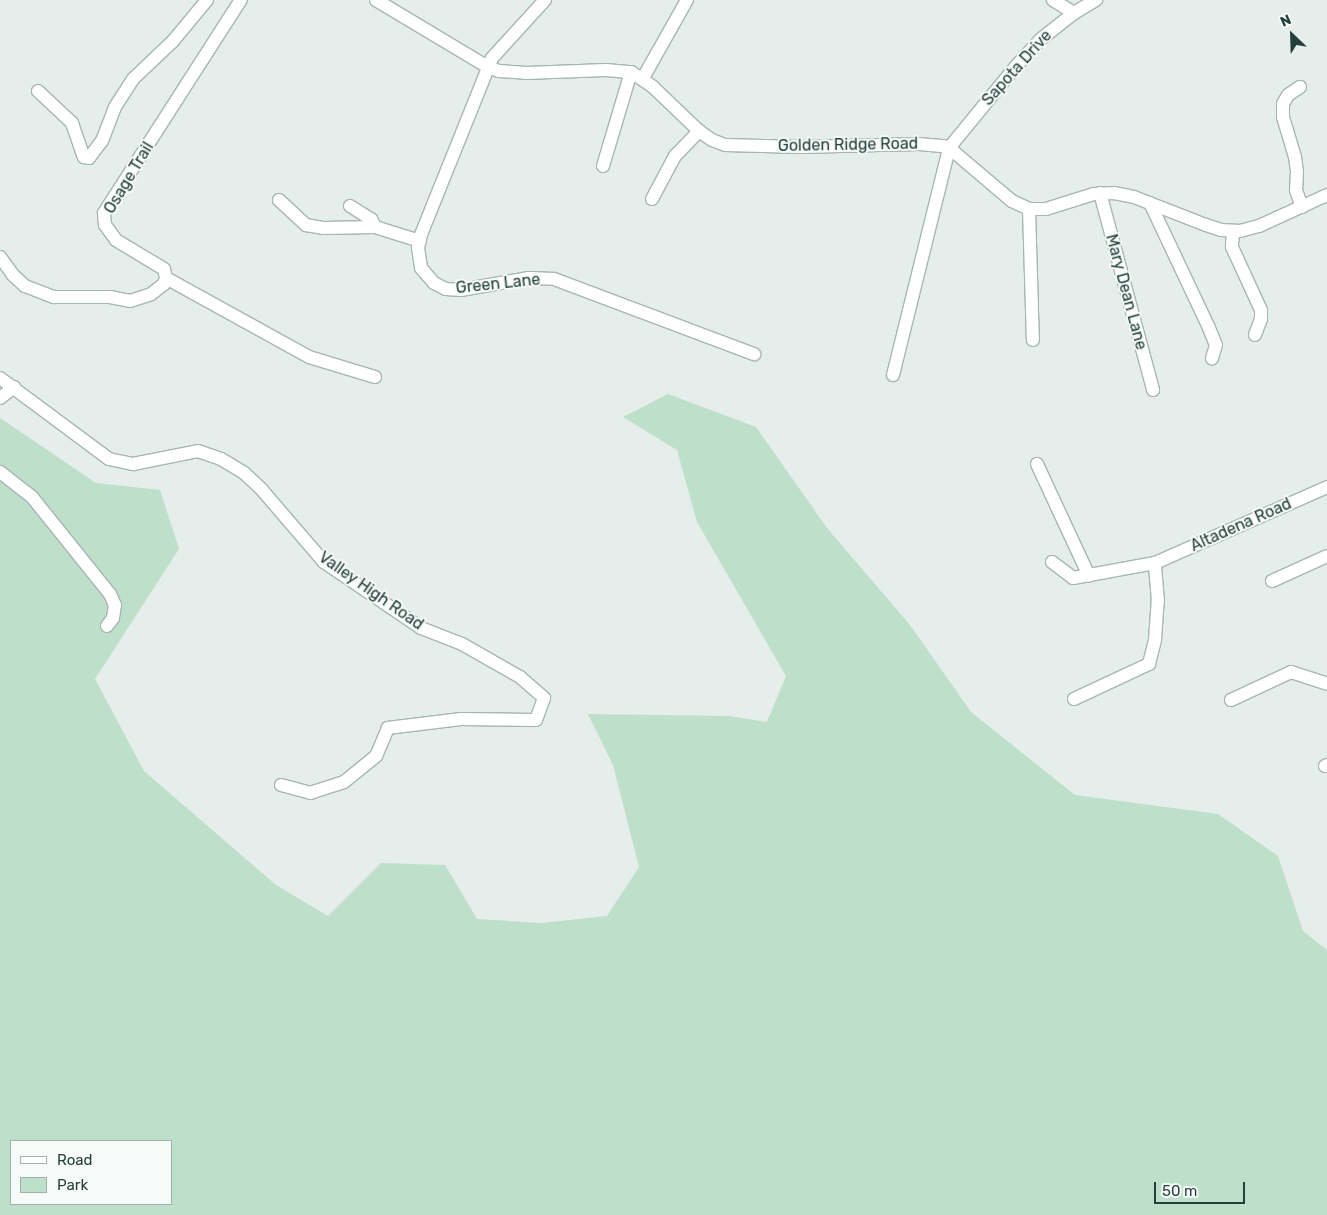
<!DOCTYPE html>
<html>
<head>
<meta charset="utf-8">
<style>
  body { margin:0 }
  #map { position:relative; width:1327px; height:1215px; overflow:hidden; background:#e5eeeb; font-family:Rubik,sans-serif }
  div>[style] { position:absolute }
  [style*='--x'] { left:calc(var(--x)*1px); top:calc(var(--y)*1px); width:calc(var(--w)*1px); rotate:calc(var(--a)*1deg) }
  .green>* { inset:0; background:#bedfca }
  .roads { filter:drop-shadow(1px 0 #a7b6b3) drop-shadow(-1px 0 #a7b6b3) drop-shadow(0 1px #a7b6b3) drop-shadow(0 -1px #a7b6b3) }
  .minor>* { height:12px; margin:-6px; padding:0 6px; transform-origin:6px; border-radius:6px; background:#fff }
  span { translate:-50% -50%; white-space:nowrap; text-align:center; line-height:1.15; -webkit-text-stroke:4px #f6faf8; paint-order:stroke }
  .street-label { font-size:16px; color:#24403b }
  .legend { position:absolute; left:10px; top:1140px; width:162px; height:65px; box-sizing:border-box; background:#f6faf8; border:1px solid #a2b0ac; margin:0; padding:6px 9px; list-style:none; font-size:15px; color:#24403b }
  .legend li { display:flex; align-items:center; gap:10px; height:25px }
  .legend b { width:25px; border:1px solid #a2b0ac }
  .north { position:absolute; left:1267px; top:10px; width:50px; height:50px; -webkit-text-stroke:4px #f6faf8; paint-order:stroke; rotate:336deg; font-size:14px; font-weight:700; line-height:20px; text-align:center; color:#24403b }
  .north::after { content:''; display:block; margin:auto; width:18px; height:22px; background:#24403b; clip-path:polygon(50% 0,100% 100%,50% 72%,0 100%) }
  .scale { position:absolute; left:1154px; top:1182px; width:91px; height:22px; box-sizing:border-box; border:2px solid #24403b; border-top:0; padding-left:6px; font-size:15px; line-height:18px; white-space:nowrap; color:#24403b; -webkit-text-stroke:4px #f6faf8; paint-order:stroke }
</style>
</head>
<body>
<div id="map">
  <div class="green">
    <div style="clip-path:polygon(evenodd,668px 394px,756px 427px,827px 528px,910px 625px,971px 712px,1075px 795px,1218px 814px,1278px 856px,1303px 931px,1327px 950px,1327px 1215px,0 1215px,0 418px,96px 483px,160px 490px,179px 549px,95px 679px,144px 771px,276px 885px,328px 916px,381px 863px,445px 865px,477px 919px,541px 923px,607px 916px,639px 867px,613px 765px,588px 714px,729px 716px,767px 722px,786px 676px,697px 522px,677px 450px,623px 417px,668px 394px,11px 1141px,171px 1141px,171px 1204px,11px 1204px,11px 1141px)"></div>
  </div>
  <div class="roads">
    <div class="minor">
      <div style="--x:376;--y:0;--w:131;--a:30.9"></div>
      <div style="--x:488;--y:67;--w:12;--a:20"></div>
      <div style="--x:499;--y:71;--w:27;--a:4"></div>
      <div style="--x:526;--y:73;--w:80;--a:-2.1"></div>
      <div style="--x:606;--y:70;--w:25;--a:5"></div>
      <div style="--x:631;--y:72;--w:27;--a:34"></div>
      <div style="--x:653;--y:87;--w:64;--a:43.7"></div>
      <div style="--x:699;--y:131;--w:16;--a:35"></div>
      <div style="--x:712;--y:140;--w:14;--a:21"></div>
      <div style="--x:725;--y:145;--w:76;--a:1.5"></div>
      <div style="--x:801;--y:147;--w:118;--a:-1.5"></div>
      <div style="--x:919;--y:144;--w:25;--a:5"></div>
      <div style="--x:944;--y:146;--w:12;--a:31"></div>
      <div style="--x:954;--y:152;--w:76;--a:40.2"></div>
      <div style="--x:1012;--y:201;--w:19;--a:25"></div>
      <div style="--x:1029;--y:209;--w:17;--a:0"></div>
      <div style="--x:1046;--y:209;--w:50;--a:-17.4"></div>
      <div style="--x:1094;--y:194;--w:20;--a:-3"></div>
      <div style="--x:1114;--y:193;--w:20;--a:11"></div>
      <div style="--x:1134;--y:197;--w:77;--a:21.3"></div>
      <div style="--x:1206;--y:225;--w:16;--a:18"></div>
      <div style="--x:1221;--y:230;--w:19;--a:3"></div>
      <div style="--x:1240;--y:231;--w:20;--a:-15"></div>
      <div style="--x:1259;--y:226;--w:75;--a:-24.5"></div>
      <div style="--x:545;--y:0;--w:79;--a:132.4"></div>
      <div style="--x:492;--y:58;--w:191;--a:111.9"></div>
      <div style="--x:421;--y:235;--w:13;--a:103"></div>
      <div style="--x:418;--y:248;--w:20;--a:81"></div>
      <div style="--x:421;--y:268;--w:20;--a:49"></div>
      <div style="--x:434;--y:283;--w:13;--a:27"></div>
      <div style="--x:446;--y:289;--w:15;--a:4"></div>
      <div style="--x:461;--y:290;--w:69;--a:-10"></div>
      <div style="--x:529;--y:278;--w:25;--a:2"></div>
      <div style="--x:554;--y:279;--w:214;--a:20.6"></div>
      <div style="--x:1053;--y:0;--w:25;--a:32"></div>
      <div style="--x:643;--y:78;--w:90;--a:-60.6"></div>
      <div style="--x:1300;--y:87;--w:14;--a:146"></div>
      <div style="--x:1288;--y:95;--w:10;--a:119"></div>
      <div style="--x:1283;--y:104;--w:13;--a:90"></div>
      <div style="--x:1283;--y:117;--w:42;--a:73.3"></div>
      <div style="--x:1295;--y:157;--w:15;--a:82"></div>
      <div style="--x:1297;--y:172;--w:18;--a:93"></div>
      <div style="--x:1296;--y:190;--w:18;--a:71"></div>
      <div style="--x:38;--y:91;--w:47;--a:43.3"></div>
      <div style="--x:72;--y:123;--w:36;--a:71"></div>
      <div style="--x:84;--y:157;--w:5;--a:11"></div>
      <div style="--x:89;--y:158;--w:21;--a:-53"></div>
      <div style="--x:102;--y:141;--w:36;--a:-69"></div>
      <div style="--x:115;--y:107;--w:33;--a:-57"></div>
      <div style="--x:133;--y:79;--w:55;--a:-43.5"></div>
      <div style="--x:173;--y:41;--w:53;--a:-50.3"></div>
      <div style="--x:603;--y:166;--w:98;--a:-73.4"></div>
      <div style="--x:1100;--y:193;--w:204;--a:74.9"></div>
      <div style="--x:652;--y:199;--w:49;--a:-61.9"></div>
      <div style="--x:675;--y:156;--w:35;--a:-46"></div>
      <div style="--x:279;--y:200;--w:37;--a:43"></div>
      <div style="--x:306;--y:225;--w:17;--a:10"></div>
      <div style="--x:323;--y:228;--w:52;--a:-1.1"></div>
      <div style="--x:375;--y:227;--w:47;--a:17.3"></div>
      <div style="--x:1150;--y:203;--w:138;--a:64.7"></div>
      <div style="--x:1209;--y:328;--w:18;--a:68"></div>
      <div style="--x:1216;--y:345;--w:14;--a:107"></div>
      <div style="--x:350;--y:206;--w:25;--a:32"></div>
      <div style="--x:371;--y:219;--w:9;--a:63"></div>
      <div style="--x:1029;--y:209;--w:131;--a:88.3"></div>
      <div style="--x:1233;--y:231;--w:16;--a:94"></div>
      <div style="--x:1232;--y:247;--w:69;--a:65.3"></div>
      <div style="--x:1261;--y:310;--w:9;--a:90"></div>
      <div style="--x:1261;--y:319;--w:17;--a:111"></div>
      <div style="--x:0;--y:257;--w:22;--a:54"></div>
      <div style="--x:13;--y:275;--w:16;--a:43"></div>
      <div style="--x:25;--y:286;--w:31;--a:21"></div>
      <div style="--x:54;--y:297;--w:56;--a:0"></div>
      <div style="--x:110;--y:297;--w:20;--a:11"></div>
      <div style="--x:130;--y:301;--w:22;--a:-18"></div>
      <div style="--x:151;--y:294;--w:16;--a:-38"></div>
      <div style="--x:164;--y:284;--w:6;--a:-72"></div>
      <div style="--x:166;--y:278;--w:9;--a:-103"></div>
      <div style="--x:164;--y:269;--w:56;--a:-148.9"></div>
      <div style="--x:116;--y:240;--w:19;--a:-126"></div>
      <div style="--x:105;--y:225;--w:12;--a:-95"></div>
      <div style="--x:104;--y:213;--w:253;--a:-57.3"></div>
      <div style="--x:166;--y:278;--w:163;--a:28.9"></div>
      <div style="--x:309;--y:357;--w:69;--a:16.9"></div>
      <div style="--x:893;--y:375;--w:234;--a:-76.1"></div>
      <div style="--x:949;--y:148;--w:106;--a:-50.7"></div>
      <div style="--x:1016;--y:66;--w:37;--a:-47"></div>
      <div style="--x:1041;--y:39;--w:42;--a:-38.2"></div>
      <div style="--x:1074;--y:13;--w:26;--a:-31"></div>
      <div style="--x:0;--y:378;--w:136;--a:36.6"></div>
      <div style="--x:109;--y:459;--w:25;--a:12"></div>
      <div style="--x:133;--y:464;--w:66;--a:-11.3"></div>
      <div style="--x:198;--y:451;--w:24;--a:19"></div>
      <div style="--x:221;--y:459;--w:26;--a:31"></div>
      <div style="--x:243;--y:472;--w:26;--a:43"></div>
      <div style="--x:262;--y:490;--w:95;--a:49.3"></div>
      <div style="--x:324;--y:562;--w:117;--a:34.2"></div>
      <div style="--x:421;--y:628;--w:44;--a:21.3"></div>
      <div style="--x:462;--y:644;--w:67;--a:29.6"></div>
      <div style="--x:520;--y:677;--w:32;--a:41"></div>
      <div style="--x:544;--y:698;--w:23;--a:110"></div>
      <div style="--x:536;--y:720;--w:75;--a:-179.2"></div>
      <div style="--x:461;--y:719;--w:74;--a:173"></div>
      <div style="--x:388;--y:728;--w:30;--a:113"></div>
      <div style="--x:376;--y:756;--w:41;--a:140.9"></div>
      <div style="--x:344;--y:782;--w:35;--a:162"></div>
      <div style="--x:311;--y:793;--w:31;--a:-165"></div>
      <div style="--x:0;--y:398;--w:18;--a:-38"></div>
      <div style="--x:1037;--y:464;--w:123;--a:65.1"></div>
      <div style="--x:0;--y:472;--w:41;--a:38"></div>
      <div style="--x:32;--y:497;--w:124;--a:51.2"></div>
      <div style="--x:110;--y:594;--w:12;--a:66"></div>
      <div style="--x:115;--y:605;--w:13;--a:99"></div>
      <div style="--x:113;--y:618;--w:10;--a:127"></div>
      <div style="--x:1052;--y:562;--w:26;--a:37"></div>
      <div style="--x:1073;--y:578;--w:83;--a:-10.4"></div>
      <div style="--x:1155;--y:563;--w:188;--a:-23.8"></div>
      <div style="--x:1272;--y:581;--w:60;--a:-24.4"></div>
      <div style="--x:1074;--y:699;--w:83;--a:-25"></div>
      <div style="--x:1149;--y:664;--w:25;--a:-76"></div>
      <div style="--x:1155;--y:640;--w:39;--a:-86"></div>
      <div style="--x:1158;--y:601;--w:38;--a:-95"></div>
      <div style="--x:1231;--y:700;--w:66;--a:-25"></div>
      <div style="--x:1291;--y:672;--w:38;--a:18"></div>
      <div style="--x:1325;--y:766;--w:2;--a:-27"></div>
    </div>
  </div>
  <div class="street-label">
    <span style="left:1017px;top:68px;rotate:-48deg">Sapota Drive</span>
    <span style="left:848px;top:145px;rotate:-1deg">Golden Ridge Road</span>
    <span style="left:129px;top:178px;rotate:-59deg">Osage Trail</span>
    <span style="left:498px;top:284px;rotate:-6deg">Green Lane</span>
    <span style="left:1126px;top:292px;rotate:75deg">Mary Dean Lane</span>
    <span style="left:1241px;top:525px;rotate:-24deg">Altadena Road</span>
    <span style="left:371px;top:591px;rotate:35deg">Valley High Road</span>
  </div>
  <ul class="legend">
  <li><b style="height:6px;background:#fff"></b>Road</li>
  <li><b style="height:14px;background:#bedfca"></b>Park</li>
  </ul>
  <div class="north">N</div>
  <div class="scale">50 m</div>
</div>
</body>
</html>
